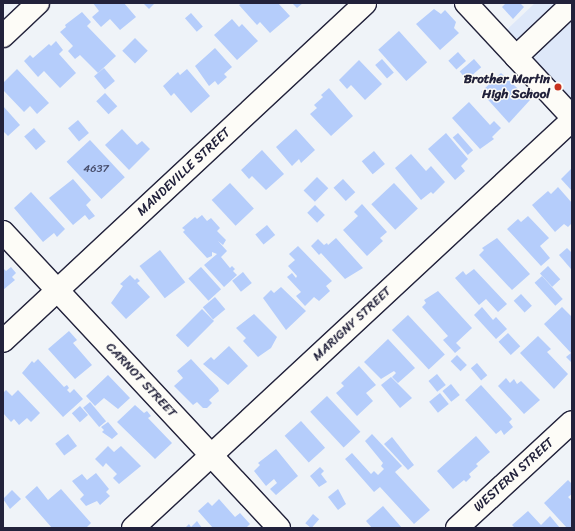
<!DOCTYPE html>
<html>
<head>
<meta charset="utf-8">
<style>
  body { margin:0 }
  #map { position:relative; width:575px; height:531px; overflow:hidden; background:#eff3f8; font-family:Sriracha,sans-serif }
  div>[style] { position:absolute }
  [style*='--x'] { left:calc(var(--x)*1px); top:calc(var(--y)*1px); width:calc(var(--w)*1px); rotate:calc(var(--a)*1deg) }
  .built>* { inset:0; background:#dee8f9 }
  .building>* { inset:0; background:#b5cdfb; transform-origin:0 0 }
  .roads { filter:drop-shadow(1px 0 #22223b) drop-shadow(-1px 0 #22223b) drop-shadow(0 1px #22223b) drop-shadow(0 -1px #22223b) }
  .minor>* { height:22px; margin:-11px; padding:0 11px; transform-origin:11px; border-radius:11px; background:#fdfcf7 }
  .dots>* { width:11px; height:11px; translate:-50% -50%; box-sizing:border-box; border:2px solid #fdfcf7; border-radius:50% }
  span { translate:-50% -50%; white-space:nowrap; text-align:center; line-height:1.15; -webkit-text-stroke:3px #fdfcf7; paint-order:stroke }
  .number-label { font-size:11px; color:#474d6b }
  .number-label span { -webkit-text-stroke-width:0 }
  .poi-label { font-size:13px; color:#22223b; font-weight:700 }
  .right { translate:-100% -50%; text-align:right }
  .street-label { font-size:13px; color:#22223b }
  .frame { position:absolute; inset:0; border:4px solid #22223b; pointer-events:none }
</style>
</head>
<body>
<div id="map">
  <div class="built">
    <div style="clip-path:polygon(535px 3px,572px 3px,572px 117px,498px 38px)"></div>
  </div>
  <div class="building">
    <div style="clip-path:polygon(93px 3px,124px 3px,136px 17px,120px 30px,110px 19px,101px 27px,92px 17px,99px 11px)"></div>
    <div style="clip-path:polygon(143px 3px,155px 3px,149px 9px)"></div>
    <div style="clip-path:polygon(242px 3px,278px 3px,290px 16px,270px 33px,260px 22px,257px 25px,239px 5px)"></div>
    <div style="clip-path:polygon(292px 3px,303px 3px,297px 8px)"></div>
    <div style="clip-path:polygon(506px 3px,520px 3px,524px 7px,513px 19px,502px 7px)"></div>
    <div style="clip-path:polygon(434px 9px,441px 14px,445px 10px,456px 22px,454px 28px,459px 33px,440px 50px,416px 24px)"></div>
    <div style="clip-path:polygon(82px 12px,91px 22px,87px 26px,116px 56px,98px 73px,80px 55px,75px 59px,68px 51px,73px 46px,60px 32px,66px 27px,65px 25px)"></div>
    <div style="left:191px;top:13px;width:18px;height:8px;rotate:49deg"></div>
    <div style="clip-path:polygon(232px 19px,239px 27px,242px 24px,258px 41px,237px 60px,214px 35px)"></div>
    <div style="left:399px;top:31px;width:42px;height:28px;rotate:48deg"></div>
    <div style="left:135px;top:38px;width:18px;height:18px;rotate:45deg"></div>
    <div style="clip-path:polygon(56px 41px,63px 50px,59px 54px,76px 73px,60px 88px,44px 71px,38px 77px,24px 61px,30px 55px,33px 58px,49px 44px,51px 46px)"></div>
    <div style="clip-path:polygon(215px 48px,232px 67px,224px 74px,227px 77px,218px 85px,215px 81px,209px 86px,195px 66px)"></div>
    <div style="left:458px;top:52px;width:12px;height:13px;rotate:48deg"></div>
    <div style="left:382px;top:59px;width:18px;height:9px;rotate:49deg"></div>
    <div style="left:474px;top:59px;width:11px;height:19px;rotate:49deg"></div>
    <div style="clip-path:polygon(359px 60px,382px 84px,365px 100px,351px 85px,347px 89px,339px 80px)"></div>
    <div style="left:104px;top:68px;width:17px;height:13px;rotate:50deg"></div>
    <div style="clip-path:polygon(17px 69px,49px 103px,37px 114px,30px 106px,24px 112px,3px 90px,3px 83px)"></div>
    <div style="clip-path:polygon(187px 69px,210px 96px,191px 113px,174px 93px,171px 96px,163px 86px,178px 72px,180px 75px)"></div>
    <div style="clip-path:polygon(501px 73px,530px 100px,509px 123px,481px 92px)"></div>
    <div style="clip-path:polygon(329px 88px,353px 116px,331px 136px,310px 114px,317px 108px,314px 105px,323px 97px,321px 95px)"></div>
    <div style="left:105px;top:93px;width:18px;height:12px;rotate:47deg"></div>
    <div style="clip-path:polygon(469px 102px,490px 125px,494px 121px,501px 128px,492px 137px,494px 139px,480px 149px,452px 118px)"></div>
    <div style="clip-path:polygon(3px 106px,20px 125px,8px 136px,3px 131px)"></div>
    <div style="left:78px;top:120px;width:17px;height:13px;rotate:50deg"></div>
    <div style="left:34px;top:128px;width:18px;height:13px;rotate:49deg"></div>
    <div style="clip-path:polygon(122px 129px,137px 145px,142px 141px,150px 149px,129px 170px,105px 145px)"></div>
    <div style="clip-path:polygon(296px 129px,315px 150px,301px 163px,299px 159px,292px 166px,276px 147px)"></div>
    <div style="clip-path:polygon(446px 133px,468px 159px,461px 166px,465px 171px,455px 180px,428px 149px)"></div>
    <div style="left:458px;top:133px;width:23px;height:7px;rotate:49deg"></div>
    <div style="left:90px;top:140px;width:51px;height:32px;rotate:47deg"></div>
    <div style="clip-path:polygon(262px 150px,284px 174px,266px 190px,252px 176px,249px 179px,241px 170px)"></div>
    <div style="left:374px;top:151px;width:17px;height:16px;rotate:50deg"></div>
    <div style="clip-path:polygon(411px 154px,426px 171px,431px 166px,445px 182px,433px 194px,431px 192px,421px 200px,395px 168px)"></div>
    <div style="clip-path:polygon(572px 168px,572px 191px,561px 179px)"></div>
    <div style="left:317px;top:177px;width:16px;height:19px;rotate:45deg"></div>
    <div style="clip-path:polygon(73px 179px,91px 200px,86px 205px,95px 216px,89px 220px,85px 215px,73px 225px,49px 198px)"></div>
    <div style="left:343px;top:179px;width:18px;height:13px;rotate:47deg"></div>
    <div style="left:230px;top:183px;width:35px;height:25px;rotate:47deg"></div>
    <div style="left:394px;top:183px;width:35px;height:31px;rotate:47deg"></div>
    <div style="clip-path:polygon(558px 187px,572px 203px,572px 223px,568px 227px,564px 224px,555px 232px,532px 205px,548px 191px,551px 194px)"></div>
    <div style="clip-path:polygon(31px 192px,65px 229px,57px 237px,54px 233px,43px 242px,14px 208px)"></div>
    <div style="clip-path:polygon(362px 204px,387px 232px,380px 238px,383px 241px,367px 256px,343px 230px,358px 216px,354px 212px)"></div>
    <div style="left:315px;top:205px;width:14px;height:11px;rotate:45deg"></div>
    <div style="clip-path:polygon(202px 215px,207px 221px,211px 218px,220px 228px,217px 231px,226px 240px,223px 245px,218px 241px,227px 251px,221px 257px,230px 268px,232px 266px,235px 269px,233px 271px,237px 275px,224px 287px,204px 265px,217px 254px,212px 252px,212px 256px,207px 258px,183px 232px,185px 230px,182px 228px,195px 217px,197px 219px)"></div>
    <div style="clip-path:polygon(528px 216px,549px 238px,540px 246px,550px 258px,541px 266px,507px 229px,518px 219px,521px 222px)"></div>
    <div style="left:267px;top:225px;width:13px;height:15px;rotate:51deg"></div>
    <div style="clip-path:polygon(336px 238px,363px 268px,345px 279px,321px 253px,319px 255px,311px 246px,318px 239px,324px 245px,327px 243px,328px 245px)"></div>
    <div style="clip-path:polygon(497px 238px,530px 274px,512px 290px,479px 255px,484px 250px,482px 248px)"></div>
    <div style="clip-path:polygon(298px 246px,332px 281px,326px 286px,330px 291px,319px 301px,314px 297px,305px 306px,296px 296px,301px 292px,287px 277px,292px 273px,296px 278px,297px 276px,288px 266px,295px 260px,289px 254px)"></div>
    <div style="clip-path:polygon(567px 248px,572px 253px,571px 269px,559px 255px)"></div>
    <div style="left:160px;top:250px;width:41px;height:26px;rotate:52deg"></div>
    <div style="left:548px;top:266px;width:18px;height:11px;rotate:47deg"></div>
    <div style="clip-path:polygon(11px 267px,16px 273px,12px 277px,15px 280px,3px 290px,3px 268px,6px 271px)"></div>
    <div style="left:201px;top:267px;width:30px;height:17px;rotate:48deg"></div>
    <div style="clip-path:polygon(474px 269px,507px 304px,498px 312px,486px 299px,479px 305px,455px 278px,463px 271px,466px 275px)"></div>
    <div style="left:243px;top:272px;width:14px;height:14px;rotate:51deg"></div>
    <div style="clip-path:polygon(130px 275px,135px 280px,137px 278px,140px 281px,137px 283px,150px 297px,126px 319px,111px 303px,123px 286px,120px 284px)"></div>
    <div style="left:542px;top:276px;width:31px;height:10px;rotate:48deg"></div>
    <div style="clip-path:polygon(281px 287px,306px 311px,286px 330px,263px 298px,271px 290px,274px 293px)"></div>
    <div style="clip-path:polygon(438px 291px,472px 328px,456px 343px,461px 348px,455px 353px,443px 340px,448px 336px,422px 307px,426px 303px,424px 300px)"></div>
    <div style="left:521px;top:294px;width:16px;height:10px;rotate:47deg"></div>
    <div style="left:215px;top:297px;width:16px;height:16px;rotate:50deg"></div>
    <div style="clip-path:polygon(482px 307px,493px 320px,496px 317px,507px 329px,496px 339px,474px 315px)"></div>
    <div style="clip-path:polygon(562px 307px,572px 317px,572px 363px,566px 357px,571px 353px,544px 324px)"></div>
    <div style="left:202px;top:309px;width:17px;height:37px;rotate:45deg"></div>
    <div style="clip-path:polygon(254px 314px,277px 337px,271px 348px,258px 357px,243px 341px,246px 338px,236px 328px)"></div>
    <div style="left:408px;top:315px;width:54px;height:22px;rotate:47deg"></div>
    <div style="clip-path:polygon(69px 331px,77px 340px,73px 343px,92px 365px,75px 379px,48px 349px)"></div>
    <div style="left:508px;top:333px;width:18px;height:13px;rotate:47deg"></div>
    <div style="clip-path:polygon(538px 336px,551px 349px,547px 352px,568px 374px,554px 389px,520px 353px)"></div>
    <div style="clip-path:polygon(388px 339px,415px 368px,398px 383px,392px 377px,396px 373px,394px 371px,381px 379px,364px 362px)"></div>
    <div style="clip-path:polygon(229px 346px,248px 366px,228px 385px,203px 364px,211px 357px,214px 360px)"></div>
    <div style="left:457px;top:355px;width:14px;height:9px;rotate:45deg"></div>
    <div style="clip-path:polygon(38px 359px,64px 387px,67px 385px,69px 388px,67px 390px,70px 393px,74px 389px,83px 399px,63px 417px,22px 373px,32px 361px,34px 363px)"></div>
    <div style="clip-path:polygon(191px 359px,218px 388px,219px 391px,209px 400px,212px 403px,207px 408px,203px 408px,197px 402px,193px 405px,174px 386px,183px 378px,177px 371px)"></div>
    <div style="left:477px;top:363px;width:16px;height:8px;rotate:50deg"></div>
    <div style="clip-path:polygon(359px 366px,376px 385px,366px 393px,373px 401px,357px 416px,336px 393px,344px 386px,341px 383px)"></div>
    <div style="left:437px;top:374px;width:14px;height:11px;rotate:51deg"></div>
    <div style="clip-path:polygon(108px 375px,130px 398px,118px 409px,104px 398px,95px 406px,86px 396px)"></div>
    <div style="clip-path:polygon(391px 377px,412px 398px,400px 408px,381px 385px)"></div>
    <div style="clip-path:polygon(506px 378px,510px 383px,514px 379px,517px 384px,521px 381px,540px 400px,524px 414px,498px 386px)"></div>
    <div style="left:451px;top:384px;width:14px;height:11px;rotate:51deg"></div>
    <div style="clip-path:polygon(481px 385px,512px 419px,509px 422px,513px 427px,504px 435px,501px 430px,496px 434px,465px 400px)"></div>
    <div style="clip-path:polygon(6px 390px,12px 396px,18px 390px,40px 413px,31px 422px,27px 418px,19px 425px,14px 419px,11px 422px,3px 413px,3px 393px)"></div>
    <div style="left:440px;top:393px;width:14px;height:14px;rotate:51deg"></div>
    <div style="left:327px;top:396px;width:49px;height:23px;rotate:47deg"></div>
    <div style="left:90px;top:402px;width:25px;height:9px;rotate:50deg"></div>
    <div style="clip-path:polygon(135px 405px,144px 413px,147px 411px,151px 416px,148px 418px,172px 443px,155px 459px,117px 422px)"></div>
    <div style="left:80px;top:406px;width:12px;height:11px;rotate:48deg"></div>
    <div style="left:301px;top:421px;width:36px;height:22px;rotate:48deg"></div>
    <div style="clip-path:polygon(108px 422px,118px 434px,112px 439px,102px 432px,104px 430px,101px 427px)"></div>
    <div style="left:68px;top:434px;width:15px;height:16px;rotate:53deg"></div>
    <div style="clip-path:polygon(372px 434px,402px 466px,395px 472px,430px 510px,414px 524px,380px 487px,374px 492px,345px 459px,352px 453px,371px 474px,374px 471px,378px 475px,384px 469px,381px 466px,383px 463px,365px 441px)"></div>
    <div style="clip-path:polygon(476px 436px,490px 452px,476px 464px,478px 466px,469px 474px,471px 477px,466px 482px,464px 480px,453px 489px,437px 471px)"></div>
    <div style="clip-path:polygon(392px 437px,414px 465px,408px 470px,384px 444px)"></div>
    <div style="clip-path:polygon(108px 446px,114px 452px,121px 446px,141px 466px,119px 484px,113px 478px,117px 474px,106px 463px,103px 467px,95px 459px)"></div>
    <div style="clip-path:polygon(276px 449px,298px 476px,276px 495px,270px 489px,277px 483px,274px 479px,266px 486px,254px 471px,260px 465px,258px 463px)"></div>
    <div style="clip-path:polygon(320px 467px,324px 471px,321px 474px,327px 482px,319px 487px,310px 476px)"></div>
    <div style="clip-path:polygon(96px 473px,109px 489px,106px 492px,110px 496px,100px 505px,97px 501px,86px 506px,80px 499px,84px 495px,72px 481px,82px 474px,87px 480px)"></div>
    <div style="clip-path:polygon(568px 480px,572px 484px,572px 494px,568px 497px,572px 501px,572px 528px,567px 528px,544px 503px)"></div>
    <div style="clip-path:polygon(37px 486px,48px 500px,61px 489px,91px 523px,86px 528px,52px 528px,25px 497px)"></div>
    <div style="clip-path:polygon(338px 489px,346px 504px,338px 510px,328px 497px)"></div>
    <div style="clip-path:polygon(12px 490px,21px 499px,10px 509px,3px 499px)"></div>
    <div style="clip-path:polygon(219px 499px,235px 517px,240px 513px,250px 524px,246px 528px,213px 528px,198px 511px,208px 502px,212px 506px)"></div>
    <div style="clip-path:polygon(383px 506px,402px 528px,372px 528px,366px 521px)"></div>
    <div style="clip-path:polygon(528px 511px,541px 525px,550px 516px,560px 528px,515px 528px,512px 525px)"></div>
    <div style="left:313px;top:514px;width:8px;height:12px;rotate:40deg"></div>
    <div style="clip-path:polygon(197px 521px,202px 528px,185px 528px,189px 524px,191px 527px)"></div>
  </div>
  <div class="roads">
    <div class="minor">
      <div style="--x:466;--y:3;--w:156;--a:47.1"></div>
      <div style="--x:3;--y:36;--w:48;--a:-43.3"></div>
      <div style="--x:516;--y:57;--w:77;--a:-43.4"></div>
      <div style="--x:3;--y:232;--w:405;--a:47"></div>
      <div style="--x:3;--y:341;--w:495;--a:-43"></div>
      <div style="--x:133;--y:528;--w:599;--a:-42.9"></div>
      <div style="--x:457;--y:528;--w:156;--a:-42.7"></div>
    </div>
  </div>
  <div class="dots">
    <div style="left:558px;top:87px;background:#c8321e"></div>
  </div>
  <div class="number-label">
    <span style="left:96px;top:169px">4637</span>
  </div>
  <div class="poi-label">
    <span class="right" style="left:550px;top:87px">Brother Martin<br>High School</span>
  </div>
  <div class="street-label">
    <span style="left:184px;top:172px;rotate:-43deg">MANDEVILLE STREET</span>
    <span style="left:352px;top:324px;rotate:-43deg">MARIGNY STREET</span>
    <span style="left:141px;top:380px;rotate:47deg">CARNOT STREET</span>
    <span style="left:514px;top:475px;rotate:-42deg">WESTERN STREET</span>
  </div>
  <div class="frame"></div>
</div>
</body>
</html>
